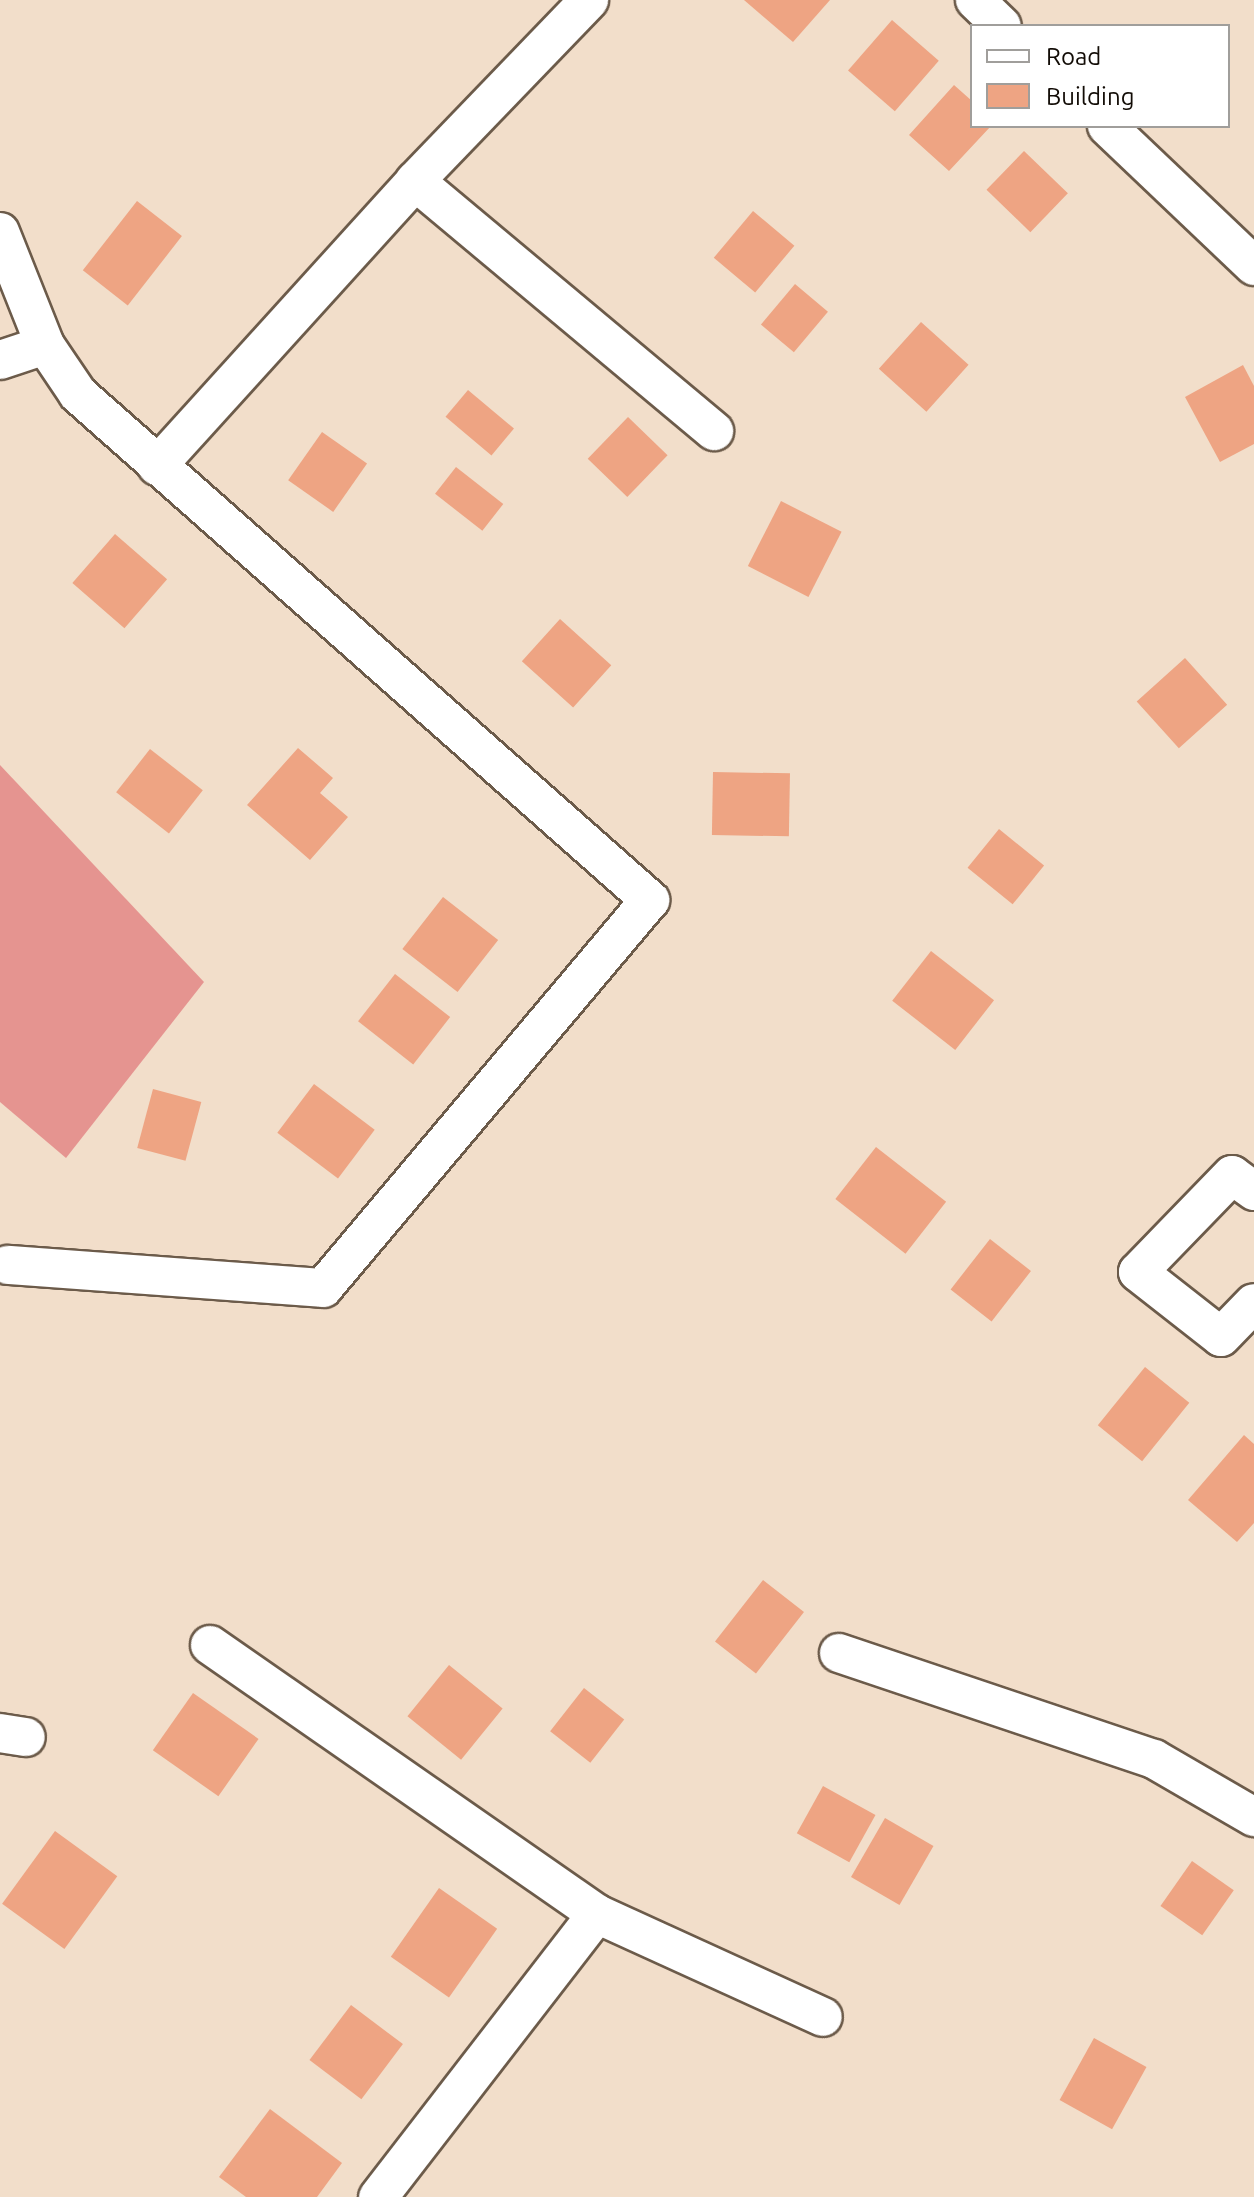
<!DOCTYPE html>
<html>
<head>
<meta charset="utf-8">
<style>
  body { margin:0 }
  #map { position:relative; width:1254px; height:2197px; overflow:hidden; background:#f2deca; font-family:Ubuntu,sans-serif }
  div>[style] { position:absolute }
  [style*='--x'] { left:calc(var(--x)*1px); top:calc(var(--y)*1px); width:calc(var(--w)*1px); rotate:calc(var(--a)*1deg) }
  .forest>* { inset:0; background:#e59490 }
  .building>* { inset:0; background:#eea483; transform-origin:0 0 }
  .roads { filter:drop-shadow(2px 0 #6c5b4a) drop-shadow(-2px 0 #6c5b4a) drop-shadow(0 2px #6c5b4a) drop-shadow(0 -2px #6c5b4a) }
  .minor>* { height:38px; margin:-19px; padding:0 19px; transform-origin:19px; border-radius:19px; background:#fff }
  span { translate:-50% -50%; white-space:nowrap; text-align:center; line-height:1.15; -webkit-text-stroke:7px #fff; paint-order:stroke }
  .legend { position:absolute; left:970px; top:24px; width:260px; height:104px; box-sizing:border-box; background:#fff; border:2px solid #a09e9b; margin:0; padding:10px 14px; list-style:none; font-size:24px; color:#120c06 }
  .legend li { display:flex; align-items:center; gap:16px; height:40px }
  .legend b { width:40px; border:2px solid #a09e9b }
</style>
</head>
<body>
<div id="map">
  <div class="forest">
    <div style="clip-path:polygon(0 765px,204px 982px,66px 1158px,0 1102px)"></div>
  </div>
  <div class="building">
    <div style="clip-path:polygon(744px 0,830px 0,793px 42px)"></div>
    <div style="left:892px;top:20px;width:62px;height:67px;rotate:41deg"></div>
    <div style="clip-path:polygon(954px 85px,972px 101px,972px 126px,991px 126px,949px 171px,909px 135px)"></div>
    <div style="left:1024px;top:151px;width:61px;height:54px;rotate:44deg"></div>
    <div style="left:137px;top:201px;width:57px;height:88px;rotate:38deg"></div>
    <div style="left:753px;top:211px;width:54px;height:61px;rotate:40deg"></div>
    <div style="left:795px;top:284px;width:43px;height:53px;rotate:40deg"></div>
    <div style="left:921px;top:322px;width:64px;height:63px;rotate:42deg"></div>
    <div style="clip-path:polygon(1243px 365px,1254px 386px,1254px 444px,1220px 462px,1185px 397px)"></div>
    <div style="left:468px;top:390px;width:60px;height:35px;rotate:40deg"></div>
    <div style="left:628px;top:417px;width:55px;height:58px;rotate:44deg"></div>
    <div style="left:322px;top:432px;width:55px;height:59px;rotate:35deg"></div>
    <div style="left:456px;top:467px;width:60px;height:34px;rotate:38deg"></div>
    <div style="left:781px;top:501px;width:68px;height:73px;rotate:27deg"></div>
    <div style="left:115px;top:534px;width:69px;height:65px;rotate:41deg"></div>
    <div style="left:560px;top:619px;width:69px;height:57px;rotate:42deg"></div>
    <div style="left:1185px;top:658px;width:63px;height:65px;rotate:48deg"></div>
    <div style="clip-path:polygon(298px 748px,333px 778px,320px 793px,348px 817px,310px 860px,247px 805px)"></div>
    <div style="left:150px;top:749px;width:67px;height:55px;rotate:38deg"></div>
    <div style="left:713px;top:772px;width:77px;height:63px;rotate:1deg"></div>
    <div style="left:999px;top:829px;width:58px;height:50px;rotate:39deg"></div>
    <div style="left:443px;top:897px;width:70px;height:66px;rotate:38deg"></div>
    <div style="left:931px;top:951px;width:80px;height:63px;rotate:38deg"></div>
    <div style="left:395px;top:974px;width:70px;height:60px;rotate:38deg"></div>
    <div style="left:314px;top:1084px;width:76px;height:61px;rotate:37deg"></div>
    <div style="left:153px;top:1089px;width:50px;height:61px;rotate:15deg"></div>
    <div style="left:876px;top:1147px;width:89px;height:66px;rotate:38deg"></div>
    <div style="left:990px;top:1239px;width:52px;height:64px;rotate:38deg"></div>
    <div style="left:1145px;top:1367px;width:57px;height:75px;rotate:39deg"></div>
    <div style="clip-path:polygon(1244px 1435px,1254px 1444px,1254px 1523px,1237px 1542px,1188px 1500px)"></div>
    <div style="left:763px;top:1580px;width:52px;height:78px;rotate:38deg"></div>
    <div style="left:449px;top:1665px;width:69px;height:66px;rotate:39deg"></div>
    <div style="left:584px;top:1688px;width:51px;height:55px;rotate:38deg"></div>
    <div style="left:193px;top:1693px;width:80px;height:70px;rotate:35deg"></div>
    <div style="left:823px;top:1786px;width:60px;height:54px;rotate:29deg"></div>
    <div style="left:885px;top:1818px;width:56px;height:68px;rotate:30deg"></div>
    <div style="left:55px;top:1831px;width:77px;height:90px;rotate:36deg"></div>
    <div style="left:1192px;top:1861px;width:51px;height:55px;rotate:35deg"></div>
    <div style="left:439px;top:1888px;width:71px;height:84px;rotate:35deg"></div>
    <div style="left:351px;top:2005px;width:65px;height:69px;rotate:37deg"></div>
    <div style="left:1094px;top:2038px;width:60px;height:71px;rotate:29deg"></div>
    <div style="clip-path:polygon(270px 2109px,342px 2163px,317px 2197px,246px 2197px,219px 2177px)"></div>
  </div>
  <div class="roads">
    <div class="minor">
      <div style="--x:975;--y:0;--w:37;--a:44"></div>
      <div style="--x:1107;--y:126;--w:203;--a:43.6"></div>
      <div style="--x:415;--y:181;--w:390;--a:39.9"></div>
      <div style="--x:0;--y:232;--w:122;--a:68.3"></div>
      <div style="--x:45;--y:345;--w:59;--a:56"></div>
      <div style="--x:78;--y:394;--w:764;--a:41.5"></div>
      <div style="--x:650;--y:900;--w:507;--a:130.12"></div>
      <div style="--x:323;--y:1288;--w:316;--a:-175.8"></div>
      <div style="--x:0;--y:360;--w:47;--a:-18.4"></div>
      <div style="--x:157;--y:466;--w:384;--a:-47.8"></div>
      <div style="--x:415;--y:181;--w:251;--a:-46.1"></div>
      <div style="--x:1254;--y:1191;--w:27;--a:-144"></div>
      <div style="--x:1232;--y:1175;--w:135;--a:134.1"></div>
      <div style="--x:1138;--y:1272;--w:105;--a:38.1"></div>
      <div style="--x:1221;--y:1337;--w:47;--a:-45.9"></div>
      <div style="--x:210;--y:1645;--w:471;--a:34.8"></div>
      <div style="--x:597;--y:1914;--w:358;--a:127.7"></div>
      <div style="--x:839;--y:1653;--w:332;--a:18.6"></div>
      <div style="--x:1154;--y:1759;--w:116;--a:30.1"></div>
      <div style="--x:0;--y:1733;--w:26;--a:9"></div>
      <div style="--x:597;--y:1914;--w:248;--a:24.5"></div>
    </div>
  </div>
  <ul class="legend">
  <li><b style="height:10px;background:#fff"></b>Road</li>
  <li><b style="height:22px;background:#eea483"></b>Building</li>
  </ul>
</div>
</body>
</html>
